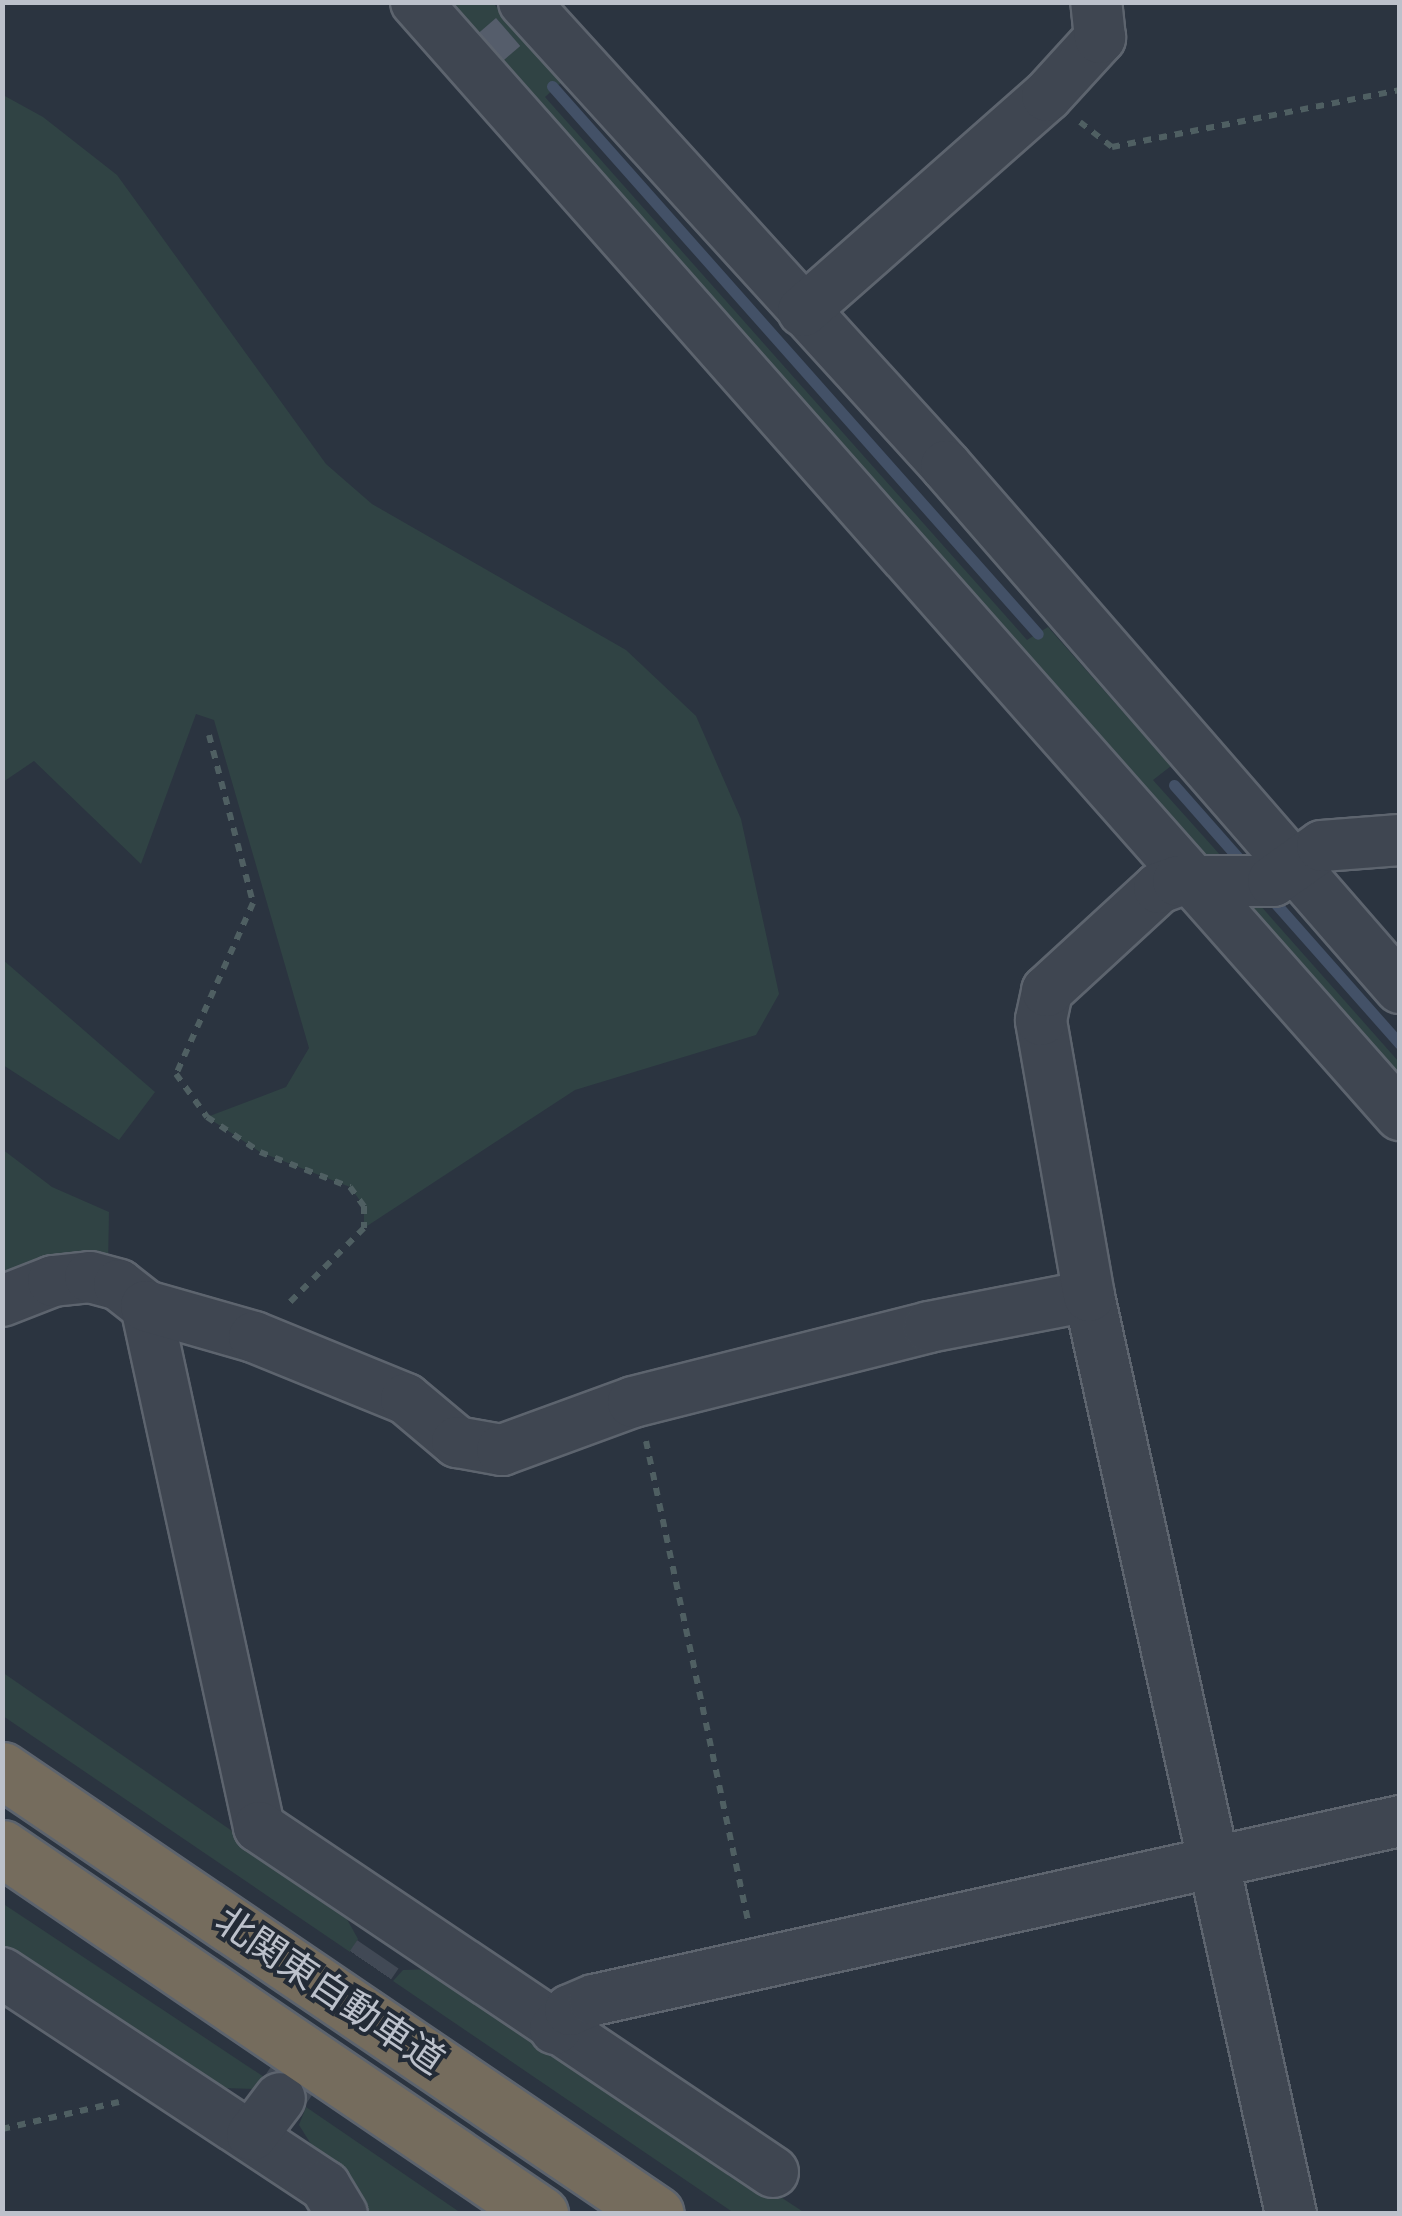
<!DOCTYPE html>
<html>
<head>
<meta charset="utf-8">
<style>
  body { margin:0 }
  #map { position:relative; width:1402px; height:2216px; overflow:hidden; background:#2b3440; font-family:"Sofia Sans Condensed","Noto Sans JP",sans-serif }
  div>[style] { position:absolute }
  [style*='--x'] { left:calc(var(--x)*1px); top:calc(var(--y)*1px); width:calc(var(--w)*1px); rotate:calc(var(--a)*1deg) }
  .green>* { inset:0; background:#304344 }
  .stream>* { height:11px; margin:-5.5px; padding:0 5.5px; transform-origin:5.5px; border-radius:5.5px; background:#435167 }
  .building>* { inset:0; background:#555d6b; transform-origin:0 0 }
  .minor-tunnel>* { height:50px; margin-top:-25px; transform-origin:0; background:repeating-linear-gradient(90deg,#414955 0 50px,transparent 0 75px) }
  .path>* { height:6px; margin-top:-3px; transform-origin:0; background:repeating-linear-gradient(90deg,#4f5f62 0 8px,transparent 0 16px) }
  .roads { filter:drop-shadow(2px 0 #5d646e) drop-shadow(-2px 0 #5d646e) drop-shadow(0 2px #5d646e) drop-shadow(0 -2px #5d646e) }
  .minor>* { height:50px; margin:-25px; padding:0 25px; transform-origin:25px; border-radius:25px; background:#3f4651 }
  .highway>* { height:55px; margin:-27.5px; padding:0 27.5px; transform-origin:27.5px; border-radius:27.5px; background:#756c5d }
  span { translate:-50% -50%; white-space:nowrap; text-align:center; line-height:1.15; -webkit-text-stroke:8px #232b36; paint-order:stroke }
  .street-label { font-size:38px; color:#bcc1cb }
  .frame { position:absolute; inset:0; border:5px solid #bcc1cb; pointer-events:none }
</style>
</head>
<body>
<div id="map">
  <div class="green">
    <div style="clip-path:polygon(432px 3px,493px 3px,563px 81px,545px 97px,1027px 640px,1048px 627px,1171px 766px,1153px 780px,1230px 866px,1209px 866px)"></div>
    <div style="clip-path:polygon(3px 95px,43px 117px,117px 175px,326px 464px,372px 504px,626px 650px,696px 716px,741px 819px,779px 994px,756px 1035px,575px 1090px,364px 1228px,364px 1206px,350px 1187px,260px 1152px,207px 1117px,286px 1087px,309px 1048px,214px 720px,196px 714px,141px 864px,34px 761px,3px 782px)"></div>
    <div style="clip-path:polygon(1247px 904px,1259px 904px,1399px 1062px,1399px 1101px,1245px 926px)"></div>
    <div style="clip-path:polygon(2px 959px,155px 1092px,119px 1140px,3px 1065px)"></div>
    <div style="clip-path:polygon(2px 1149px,52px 1187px,109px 1212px,108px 1266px,3px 1282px)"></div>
    <div style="clip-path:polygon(2px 1672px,339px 1905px,358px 1939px,350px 1952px,3px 1716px)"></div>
    <div style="clip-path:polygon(2px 1903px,264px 2077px,254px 2089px,224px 2088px,3px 1945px)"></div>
    <div style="clip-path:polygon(435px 1969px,805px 2213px,734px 2213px,393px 1981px,403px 1970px)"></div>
    <div style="clip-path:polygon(306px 2107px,461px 2213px,354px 2213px,299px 2125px)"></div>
  </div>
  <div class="stream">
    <div style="--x:552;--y:86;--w:732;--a:48.43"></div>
    <div style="--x:1174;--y:785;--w:103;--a:48.6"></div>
    <div style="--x:1276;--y:904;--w:187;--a:48.5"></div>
  </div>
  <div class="building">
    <div style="left:496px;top:18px;width:37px;height:28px;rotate:49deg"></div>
  </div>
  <div class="minor-tunnel">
    <div style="--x:286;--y:2089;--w:163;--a:-55.7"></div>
  </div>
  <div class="path">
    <div style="--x:1080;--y:122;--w:41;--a:38"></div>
    <div style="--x:1112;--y:147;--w:294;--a:-11.2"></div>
    <div style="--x:209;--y:735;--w:174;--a:75.3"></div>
    <div style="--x:253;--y:903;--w:188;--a:114.2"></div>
    <div style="--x:176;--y:1074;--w:53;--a:54.2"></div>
    <div style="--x:207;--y:1117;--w:64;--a:33.4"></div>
    <div style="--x:260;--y:1152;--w:97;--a:21.3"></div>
    <div style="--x:350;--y:1187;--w:24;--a:54"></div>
    <div style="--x:364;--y:1206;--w:22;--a:90"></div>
    <div style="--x:364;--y:1228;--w:109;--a:135"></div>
    <div style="--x:646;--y:1441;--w:492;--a:78"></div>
    <div style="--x:2;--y:2129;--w:120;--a:-13"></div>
  </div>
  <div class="roads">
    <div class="minor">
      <div style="--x:416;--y:2;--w:1486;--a:48.52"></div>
      <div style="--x:524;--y:2;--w:627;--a:47.71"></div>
      <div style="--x:946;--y:466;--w:692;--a:48.99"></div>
      <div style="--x:803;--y:311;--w:325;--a:-41.4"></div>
      <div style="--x:1047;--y:96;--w:79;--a:-47.6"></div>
      <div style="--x:1100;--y:38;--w:36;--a:-96"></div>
      <div style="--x:2;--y:1301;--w:55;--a:-21.4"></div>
      <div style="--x:53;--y:1281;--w:37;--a:-6"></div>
      <div style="--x:90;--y:1277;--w:30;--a:15"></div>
      <div style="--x:119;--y:1285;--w:34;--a:38"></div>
      <div style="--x:146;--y:1306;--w:533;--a:77.76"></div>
      <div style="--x:259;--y:1827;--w:619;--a:33.87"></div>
      <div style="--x:146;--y:1306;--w:112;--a:16"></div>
      <div style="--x:254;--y:1337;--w:164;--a:22.2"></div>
      <div style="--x:406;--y:1399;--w:67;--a:40.1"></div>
      <div style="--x:457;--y:1442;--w:46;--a:10.1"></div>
      <div style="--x:502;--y:1450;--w:140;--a:-20.1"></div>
      <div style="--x:633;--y:1402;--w:305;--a:-14.2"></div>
      <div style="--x:929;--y:1327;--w:163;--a:-11"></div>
      <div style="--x:2;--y:1973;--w:387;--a:33.4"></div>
      <div style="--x:325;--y:2186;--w:33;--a:59"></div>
      <div style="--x:555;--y:2029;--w:24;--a:-52"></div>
      <div style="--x:570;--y:2010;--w:26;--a:-23"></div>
      <div style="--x:594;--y:2000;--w:826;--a:-12.52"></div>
      <div style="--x:252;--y:2135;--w:46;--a:-52.9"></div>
      <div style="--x:1291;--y:2214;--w:940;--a:-102.41"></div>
      <div style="--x:1089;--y:1296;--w:280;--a:-99.9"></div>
      <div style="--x:1041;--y:1020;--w:30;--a:-78"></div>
      <div style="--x:1047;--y:991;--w:152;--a:-42.6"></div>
      <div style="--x:1159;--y:888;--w:20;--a:-20"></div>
      <div style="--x:1178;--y:881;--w:95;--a:0"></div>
      <div style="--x:1273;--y:881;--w:60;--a:-35.5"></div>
      <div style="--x:1322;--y:846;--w:78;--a:-4.4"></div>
    </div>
    <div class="highway">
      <div style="--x:2;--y:1770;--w:790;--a:34.17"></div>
      <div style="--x:2;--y:1848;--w:651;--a:34.23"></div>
    </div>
  </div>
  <div class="street-label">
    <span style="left:329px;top:1992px;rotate:34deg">北関東自動車道</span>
  </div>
  <div class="frame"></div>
</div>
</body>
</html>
